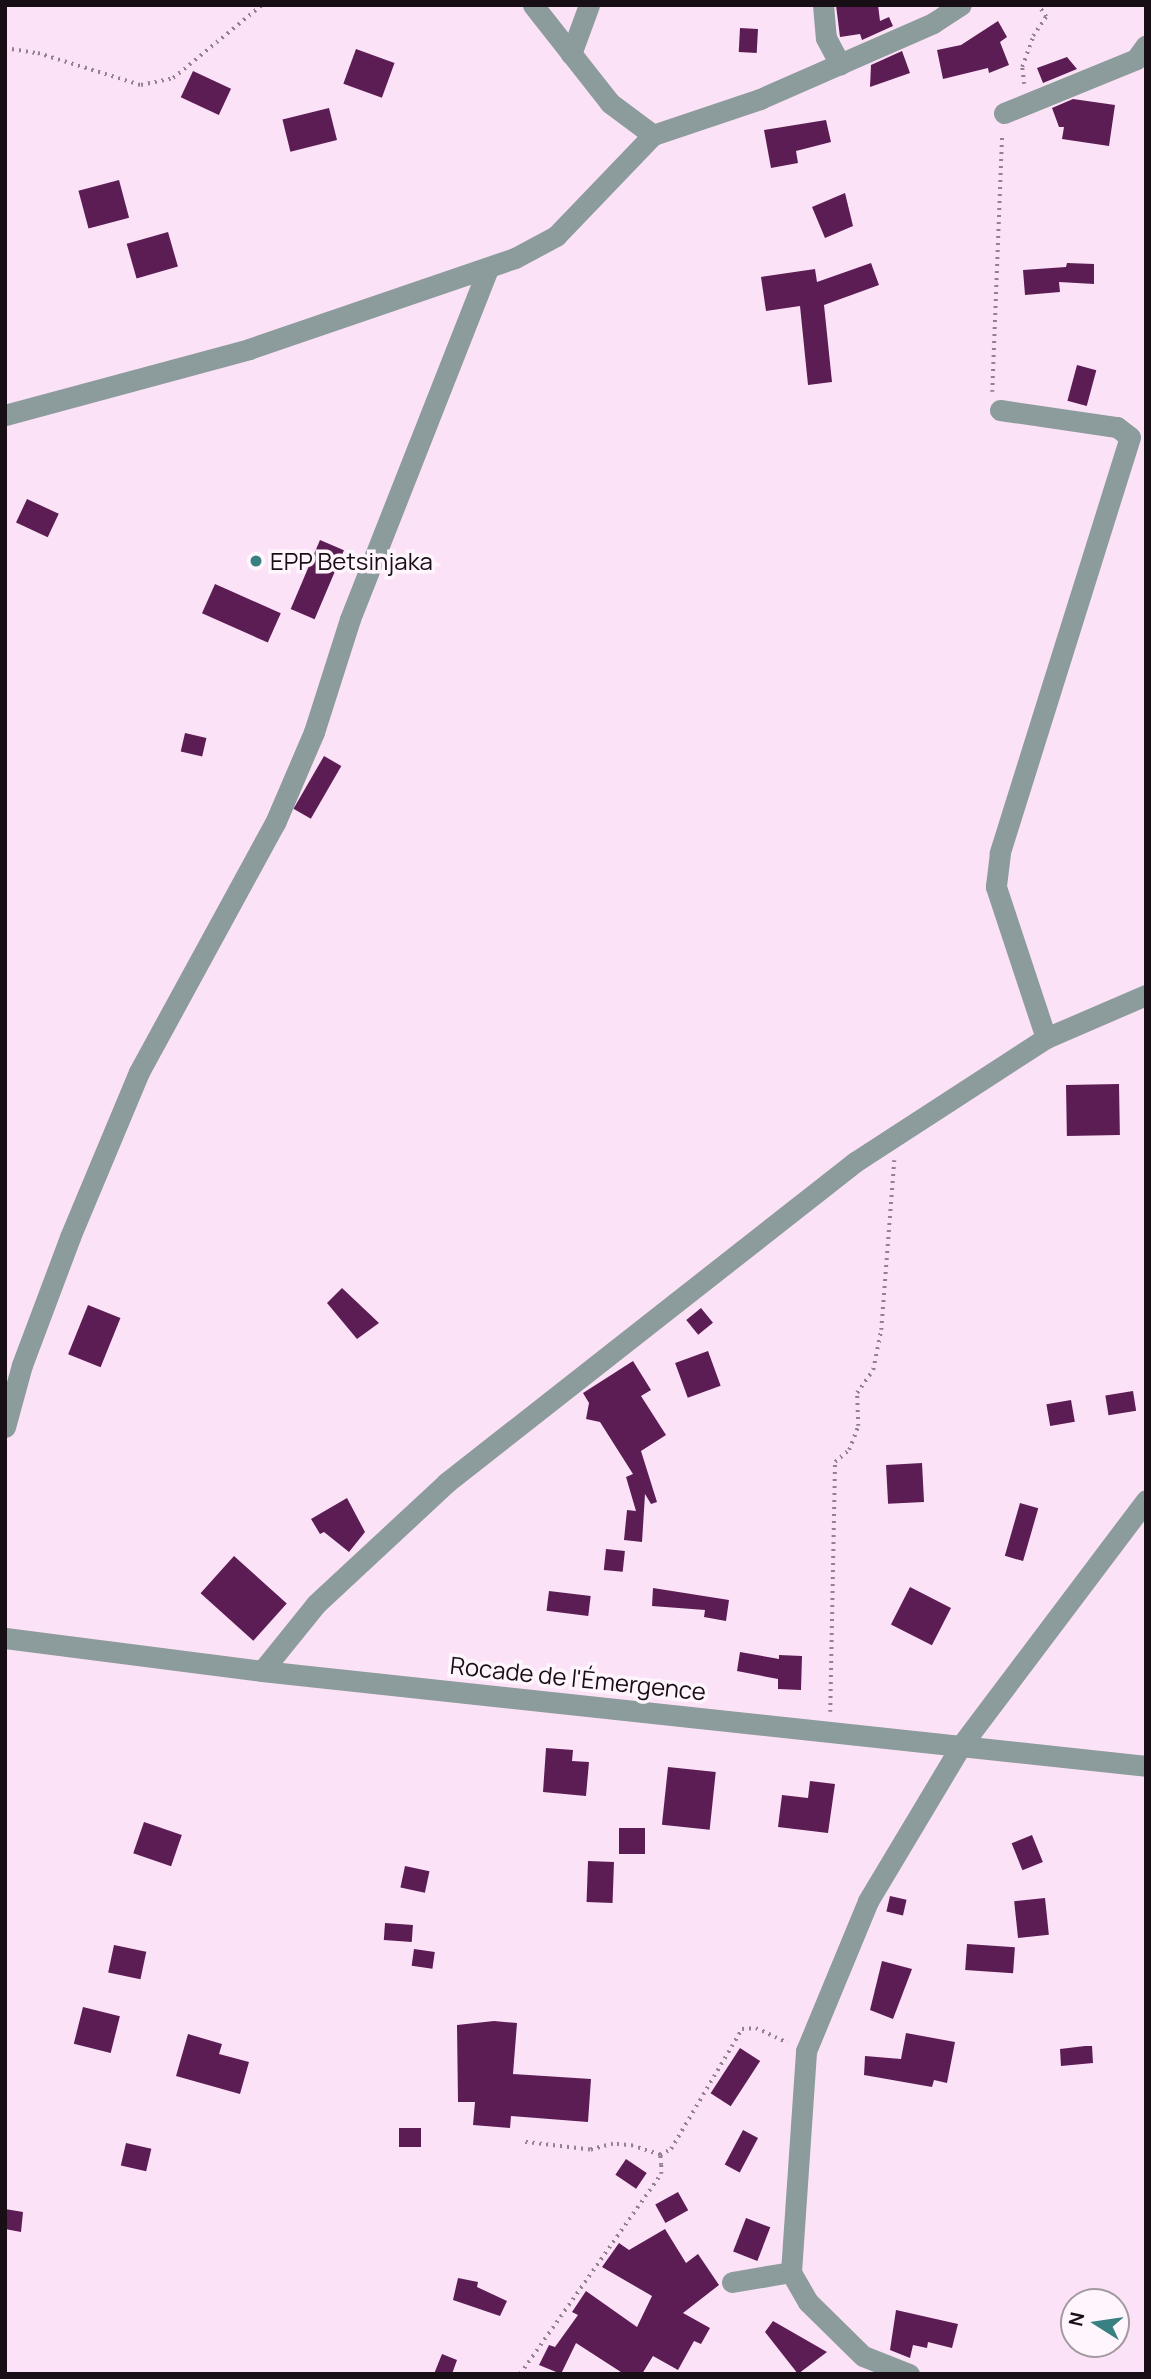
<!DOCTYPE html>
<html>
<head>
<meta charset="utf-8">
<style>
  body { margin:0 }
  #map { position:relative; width:1151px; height:2379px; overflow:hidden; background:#fce2f7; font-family:Manrope,sans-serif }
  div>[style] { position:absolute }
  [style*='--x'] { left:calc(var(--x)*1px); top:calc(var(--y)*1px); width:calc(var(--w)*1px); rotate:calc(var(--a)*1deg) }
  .building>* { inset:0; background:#5c1d55; transform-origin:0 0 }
  .path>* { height:3.5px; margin-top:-1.75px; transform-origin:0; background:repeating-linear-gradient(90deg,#93818f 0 2px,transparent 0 7px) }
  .minor>* { height:21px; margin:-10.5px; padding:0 10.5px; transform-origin:10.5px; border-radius:10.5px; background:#8c9b9b }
  .dots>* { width:19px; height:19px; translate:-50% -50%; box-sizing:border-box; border:4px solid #fff5fd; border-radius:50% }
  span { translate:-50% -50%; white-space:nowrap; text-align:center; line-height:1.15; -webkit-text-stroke:7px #fff5fd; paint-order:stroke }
  .poi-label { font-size:24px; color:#180f16 }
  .left { translate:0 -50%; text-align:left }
  .street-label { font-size:24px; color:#180f16 }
  .frame { position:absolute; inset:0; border:7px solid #180f16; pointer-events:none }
  .north { position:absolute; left:1060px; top:2288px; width:70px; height:70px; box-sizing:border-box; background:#fff5fd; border:2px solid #a399a1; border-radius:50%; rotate:282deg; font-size:19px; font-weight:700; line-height:28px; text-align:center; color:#180f16 }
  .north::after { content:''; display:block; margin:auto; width:24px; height:32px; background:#388082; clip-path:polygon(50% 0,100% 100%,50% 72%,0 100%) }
</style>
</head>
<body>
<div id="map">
  <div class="building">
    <div style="clip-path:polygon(836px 5px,878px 5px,880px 21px,889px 17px,893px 26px,862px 40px,860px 34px,840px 37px)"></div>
    <div style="clip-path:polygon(998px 21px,1007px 37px,1000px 42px,1009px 65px,989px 73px,988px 68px,943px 79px,937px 50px,961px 45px)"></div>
    <div style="left:740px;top:28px;width:18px;height:24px;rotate:3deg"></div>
    <div style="left:356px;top:49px;width:41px;height:37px;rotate:20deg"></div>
    <div style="clip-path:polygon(902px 51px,910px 73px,870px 87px,871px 65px)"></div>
    <div style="clip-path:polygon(1067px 57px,1077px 69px,1043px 83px,1037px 68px)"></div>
    <div style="left:193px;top:71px;width:42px;height:29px;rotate:25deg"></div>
    <div style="clip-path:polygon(1073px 99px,1115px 105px,1109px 146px,1062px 139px,1064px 127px,1059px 127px,1052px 108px)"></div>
    <div style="left:329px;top:108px;width:33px;height:48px;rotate:76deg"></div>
    <div style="clip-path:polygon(826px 120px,831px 142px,796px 151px,798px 163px,771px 168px,764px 130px)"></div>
    <div style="left:119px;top:180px;width:39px;height:42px;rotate:75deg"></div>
    <div style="clip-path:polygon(845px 193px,853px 226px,825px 238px,812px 207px)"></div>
    <div style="left:168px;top:232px;width:36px;height:43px;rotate:74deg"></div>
    <div style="clip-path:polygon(871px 263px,879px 285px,824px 305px,832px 382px,808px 385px,800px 306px,766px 311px,761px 277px,815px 269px,817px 282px)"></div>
    <div style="clip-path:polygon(1067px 263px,1094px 264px,1094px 284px,1059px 282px,1060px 292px,1025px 295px,1023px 270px,1066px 267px)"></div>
    <div style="left:1077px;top:365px;width:20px;height:37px;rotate:15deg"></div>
    <div style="left:27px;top:499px;width:35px;height:26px;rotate:25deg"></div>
    <div style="left:320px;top:540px;width:26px;height:75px;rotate:23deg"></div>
    <div style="left:215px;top:584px;width:72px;height:32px;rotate:24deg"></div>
    <div style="left:185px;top:733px;width:22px;height:19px;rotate:13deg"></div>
    <div style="left:324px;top:756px;width:20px;height:61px;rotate:30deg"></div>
    <div style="left:1119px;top:1084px;width:51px;height:53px;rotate:89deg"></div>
    <div style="clip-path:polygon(342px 1288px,379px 1323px,357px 1339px,327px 1303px)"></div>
    <div style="left:88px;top:1305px;width:35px;height:53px;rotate:22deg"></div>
    <div style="left:701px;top:1308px;width:19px;height:19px;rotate:51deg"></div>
    <div style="left:708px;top:1351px;width:37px;height:35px;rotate:70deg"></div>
    <div style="clip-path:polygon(633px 1361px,651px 1390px,641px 1396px,666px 1435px,641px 1451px,657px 1502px,651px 1504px,645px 1494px,642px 1542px,624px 1540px,627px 1510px,636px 1511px,626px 1477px,633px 1474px,600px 1422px,586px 1419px,589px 1403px,583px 1393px)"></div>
    <div style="left:1133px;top:1391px;width:20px;height:28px;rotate:81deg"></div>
    <div style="left:1071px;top:1400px;width:22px;height:25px;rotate:80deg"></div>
    <div style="left:922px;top:1463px;width:39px;height:36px;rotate:87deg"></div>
    <div style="clip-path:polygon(347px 1498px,365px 1532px,349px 1552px,324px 1532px,320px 1534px,311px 1519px)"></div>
    <div style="left:1020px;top:1503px;width:19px;height:55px;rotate:16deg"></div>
    <div style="left:606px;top:1549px;width:19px;height:21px;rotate:6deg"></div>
    <div style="left:234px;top:1556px;width:71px;height:50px;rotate:42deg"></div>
    <div style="left:910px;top:1587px;width:46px;height:42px;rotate:27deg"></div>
    <div style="clip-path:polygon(653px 1588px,729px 1600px,726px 1621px,704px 1617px,705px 1610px,652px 1606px)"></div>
    <div style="left:549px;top:1591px;width:42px;height:20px;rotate:7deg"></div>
    <div style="clip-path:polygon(740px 1652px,779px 1659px,779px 1655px,802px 1656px,801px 1690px,778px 1689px,778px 1679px,737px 1671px)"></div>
    <div style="clip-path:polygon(546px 1748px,573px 1750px,572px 1761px,589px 1762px,586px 1796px,543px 1792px)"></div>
    <div style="left:668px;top:1767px;width:48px;height:58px;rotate:6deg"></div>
    <div style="clip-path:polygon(810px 1781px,835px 1784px,828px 1833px,778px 1827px,782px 1795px,808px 1798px)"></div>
    <div style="left:144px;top:1822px;width:40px;height:33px;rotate:19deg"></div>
    <div style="left:619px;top:1828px;width:26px;height:26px"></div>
    <div style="left:1032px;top:1835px;width:29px;height:22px;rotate:68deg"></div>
    <div style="left:588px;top:1861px;width:26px;height:41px;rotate:2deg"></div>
    <div style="left:405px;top:1866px;width:25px;height:22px;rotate:12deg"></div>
    <div style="left:890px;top:1896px;width:17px;height:16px;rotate:13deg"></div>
    <div style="left:1045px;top:1898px;width:37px;height:31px;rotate:84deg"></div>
    <div style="left:385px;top:1923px;width:28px;height:17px;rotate:4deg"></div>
    <div style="left:967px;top:1944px;width:48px;height:26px;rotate:4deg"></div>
    <div style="left:114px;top:1945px;width:33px;height:28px;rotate:12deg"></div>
    <div style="left:414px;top:1949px;width:21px;height:17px;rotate:8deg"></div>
    <div style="clip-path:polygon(882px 1961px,912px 1969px,893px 2019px,870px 2010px)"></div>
    <div style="left:83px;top:2007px;width:38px;height:38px;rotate:14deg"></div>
    <div style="clip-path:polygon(494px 2021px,517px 2023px,513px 2074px,591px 2079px,588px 2122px,511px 2116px,510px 2128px,473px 2125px,475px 2102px,458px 2102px,457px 2025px)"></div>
    <div style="clip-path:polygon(906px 2033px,955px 2042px,947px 2083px,934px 2080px,932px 2087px,864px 2075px,865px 2056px,901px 2059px)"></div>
    <div style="clip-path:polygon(188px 2034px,222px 2044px,219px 2054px,249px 2062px,240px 2094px,176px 2076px)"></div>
    <div style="clip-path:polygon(1085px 2046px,1092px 2046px,1093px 2063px,1061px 2066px,1060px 2049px)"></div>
    <div style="left:740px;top:2048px;width:24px;height:54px;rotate:33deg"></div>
    <div style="left:399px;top:2128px;width:22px;height:19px"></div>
    <div style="left:743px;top:2130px;width:17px;height:39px;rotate:28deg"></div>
    <div style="left:126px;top:2143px;width:26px;height:23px;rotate:13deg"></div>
    <div style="left:626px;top:2159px;width:25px;height:19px;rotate:34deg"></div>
    <div style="left:678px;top:2192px;width:21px;height:26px;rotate:61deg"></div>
    <div style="clip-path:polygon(5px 2209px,23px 2212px,21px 2232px,5px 2229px)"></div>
    <div style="left:746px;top:2218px;width:26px;height:36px;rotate:21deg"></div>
    <div style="clip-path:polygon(665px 2229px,686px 2263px,698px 2254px,719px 2285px,683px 2313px,710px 2328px,701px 2344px,694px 2341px,678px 2370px,653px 2356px,642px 2374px,624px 2374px,576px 2343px,561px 2374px,539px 2365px,549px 2345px,555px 2347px,578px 2315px,572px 2312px,586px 2291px,637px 2327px,652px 2296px,602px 2267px,619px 2243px,629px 2250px)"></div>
    <div style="clip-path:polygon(458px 2278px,478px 2282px,477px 2287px,507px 2301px,500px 2316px,453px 2300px)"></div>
    <div style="clip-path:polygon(896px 2310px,958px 2324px,952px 2348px,928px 2342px,927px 2348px,913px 2345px,910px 2358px,890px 2350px)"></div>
    <div style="clip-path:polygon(773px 2321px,827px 2352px,798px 2374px,765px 2332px)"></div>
    <div style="clip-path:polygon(442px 2354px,457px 2360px,452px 2374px,434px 2374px)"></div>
  </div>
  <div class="path">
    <div style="--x:5;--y:48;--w:33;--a:9"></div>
    <div style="--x:38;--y:53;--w:108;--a:17.3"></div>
    <div style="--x:141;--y:85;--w:33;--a:-12"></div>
    <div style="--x:173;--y:78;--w:115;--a:-39.4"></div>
    <div style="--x:1024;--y:84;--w:17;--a:-97"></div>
    <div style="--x:1022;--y:67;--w:33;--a:-70"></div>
    <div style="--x:1033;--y:36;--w:23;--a:-56"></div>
    <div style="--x:1046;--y:17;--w:14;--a:-124"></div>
    <div style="--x:992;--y:392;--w:258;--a:-87.8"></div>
    <div style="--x:830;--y:1712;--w:250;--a:-88.9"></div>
    <div style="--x:835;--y:1462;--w:18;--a:-41"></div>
    <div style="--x:849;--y:1450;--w:26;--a:-69"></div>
    <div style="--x:858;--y:1426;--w:33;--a:-92"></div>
    <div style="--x:857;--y:1393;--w:28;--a:-55"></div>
    <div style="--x:873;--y:1370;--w:41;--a:-78.7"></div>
    <div style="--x:881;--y:1330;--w:170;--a:-85.6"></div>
    <div style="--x:660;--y:2155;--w:13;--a:-29"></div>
    <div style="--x:671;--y:2149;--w:139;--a:-59.4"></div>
    <div style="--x:742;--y:2029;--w:14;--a:-4"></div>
    <div style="--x:756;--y:2028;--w:35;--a:25"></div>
    <div style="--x:520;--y:2374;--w:245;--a:-54.8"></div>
    <div style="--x:661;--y:2174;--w:9;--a:-90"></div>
    <div style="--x:661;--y:2165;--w:10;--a:-96"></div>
    <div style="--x:660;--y:2155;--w:28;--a:-162"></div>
    <div style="--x:633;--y:2146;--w:20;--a:-174"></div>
    <div style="--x:613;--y:2144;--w:24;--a:165"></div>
    <div style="--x:590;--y:2150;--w:68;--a:-173.3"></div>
  </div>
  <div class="minor">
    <div style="--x:533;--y:5;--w:125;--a:51.8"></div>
    <div style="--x:610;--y:103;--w:54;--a:36.7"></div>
    <div style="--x:823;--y:5;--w:33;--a:85"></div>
    <div style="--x:826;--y:38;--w:30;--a:62"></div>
    <div style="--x:571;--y:54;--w:52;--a:-69.8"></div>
    <div style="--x:1004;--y:113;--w:143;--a:-22.2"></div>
    <div style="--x:1136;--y:59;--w:17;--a:-54"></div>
    <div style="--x:1000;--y:410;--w:118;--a:8.3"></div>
    <div style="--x:1117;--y:427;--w:16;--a:38"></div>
    <div style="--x:1130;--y:437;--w:436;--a:107.4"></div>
    <div style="--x:1000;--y:853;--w:34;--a:97"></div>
    <div style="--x:996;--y:887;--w:159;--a:71.7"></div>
    <div style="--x:5;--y:415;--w:253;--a:-15.1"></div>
    <div style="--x:249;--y:349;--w:281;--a:-18.9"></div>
    <div style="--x:515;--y:258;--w:47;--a:-28.2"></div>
    <div style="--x:556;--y:236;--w:140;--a:-46.2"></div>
    <div style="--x:653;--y:135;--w:113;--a:-18.6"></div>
    <div style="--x:760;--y:99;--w:189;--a:-23.7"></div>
    <div style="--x:933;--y:23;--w:33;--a:-33"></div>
    <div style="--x:5;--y:1427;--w:64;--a:-74.7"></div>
    <div style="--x:22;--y:1365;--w:137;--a:-69.4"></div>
    <div style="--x:70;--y:1237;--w:179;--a:-67.3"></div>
    <div style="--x:139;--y:1072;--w:284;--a:-61.4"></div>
    <div style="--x:275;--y:823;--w:99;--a:-66.8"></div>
    <div style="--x:314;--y:732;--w:119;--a:-72.3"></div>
    <div style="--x:350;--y:619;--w:376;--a:-68.5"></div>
    <div style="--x:5;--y:1638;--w:259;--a:7.3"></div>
    <div style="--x:262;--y:1671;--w:889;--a:6.13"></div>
    <div style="--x:262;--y:1671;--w:86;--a:-51.1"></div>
    <div style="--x:316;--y:1604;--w:178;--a:-42.9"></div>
    <div style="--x:446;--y:1483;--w:520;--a:-38.13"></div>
    <div style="--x:855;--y:1162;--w:228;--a:-33"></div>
    <div style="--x:1046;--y:1038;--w:109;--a:-23.3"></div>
    <div style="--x:732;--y:2282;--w:60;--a:-9.6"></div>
    <div style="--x:909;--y:2374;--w:49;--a:-158.6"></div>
    <div style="--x:863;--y:2356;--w:77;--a:-135.5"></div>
    <div style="--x:808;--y:2302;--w:34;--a:-120"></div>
    <div style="--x:791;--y:2272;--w:222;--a:-86.1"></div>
    <div style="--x:806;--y:2051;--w:162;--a:-67.5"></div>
    <div style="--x:868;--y:1901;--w:179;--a:-59.1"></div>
    <div style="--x:960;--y:1747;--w:309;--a:-53"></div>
  </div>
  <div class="dots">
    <div style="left:256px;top:561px;background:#388082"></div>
  </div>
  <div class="poi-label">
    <span class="left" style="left:270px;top:561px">EPP Betsinjaka</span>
  </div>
  <div class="street-label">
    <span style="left:578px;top:1678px;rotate:6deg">Rocade de l'Émergence</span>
  </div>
  <div class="frame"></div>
  <div class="north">N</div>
</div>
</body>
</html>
